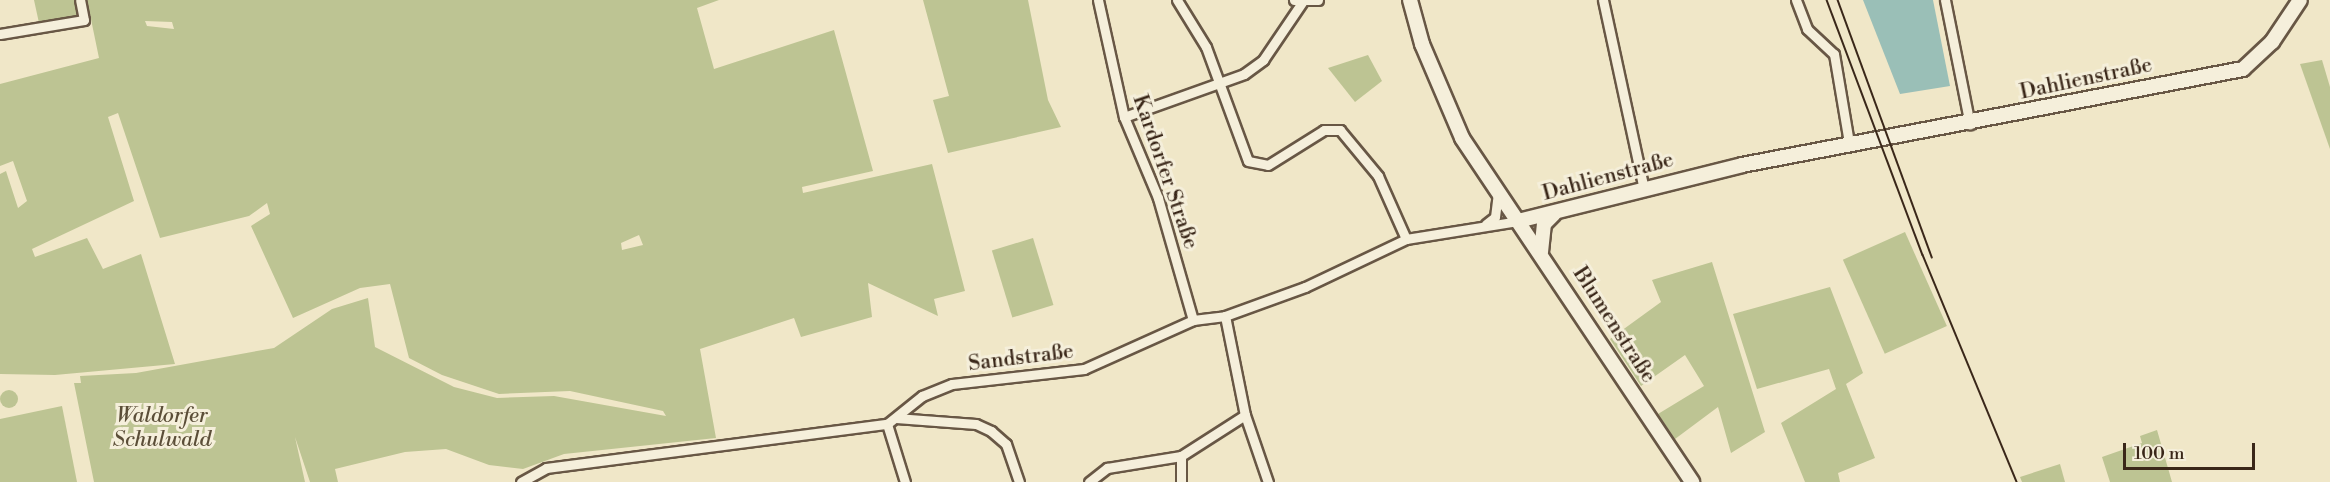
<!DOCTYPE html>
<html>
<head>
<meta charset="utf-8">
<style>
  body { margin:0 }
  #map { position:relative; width:2330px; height:482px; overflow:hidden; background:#f0e7c8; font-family:"Libre Bodoni",serif }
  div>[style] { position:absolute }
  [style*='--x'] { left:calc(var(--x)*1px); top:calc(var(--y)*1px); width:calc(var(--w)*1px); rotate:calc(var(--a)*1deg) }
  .green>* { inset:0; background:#bdc493; transform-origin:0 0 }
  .round { border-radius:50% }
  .water>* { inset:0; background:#9abfb7 }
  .roads { filter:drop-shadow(2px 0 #685745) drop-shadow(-2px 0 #685745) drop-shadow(0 2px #685745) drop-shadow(0 -2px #685745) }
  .street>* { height:9px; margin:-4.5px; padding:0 4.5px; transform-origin:4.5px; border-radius:4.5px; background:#f5efdb }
  .secondary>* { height:14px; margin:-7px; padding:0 7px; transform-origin:7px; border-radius:7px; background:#f5efdb }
  .tram>* { height:1.5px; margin:-0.75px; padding:0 0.75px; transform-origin:0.75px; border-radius:0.75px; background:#3a2719 }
  span { translate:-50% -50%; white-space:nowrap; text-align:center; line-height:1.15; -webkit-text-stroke:6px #f5efdb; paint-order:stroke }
  .street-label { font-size:21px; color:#3a2719 }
  .park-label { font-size:21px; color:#5b4e38; font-style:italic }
  .scale { position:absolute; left:2123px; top:443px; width:132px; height:27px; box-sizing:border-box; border:3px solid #3a2719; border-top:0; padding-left:8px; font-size:18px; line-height:21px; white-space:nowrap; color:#3a2719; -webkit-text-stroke:4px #f5efdb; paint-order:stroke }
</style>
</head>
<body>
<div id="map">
  <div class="green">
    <div style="clip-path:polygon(34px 0,75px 0,79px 18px,39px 23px)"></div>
    <div style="clip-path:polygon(evenodd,87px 0,719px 0,697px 8px,714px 69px,834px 30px,873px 171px,802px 187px,803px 193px,932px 164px,965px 291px,934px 299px,938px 316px,868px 283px,872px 317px,801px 337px,794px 318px,700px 349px,716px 438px,564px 454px,523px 469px,489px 465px,446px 449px,405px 452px,335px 469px,338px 482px,310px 482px,295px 437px,305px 482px,94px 482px,74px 383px,81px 383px,80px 376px,136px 373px,274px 348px,332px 309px,368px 298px,375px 347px,454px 387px,497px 398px,554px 396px,666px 416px,663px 411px,570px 391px,499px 394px,442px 375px,409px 358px,390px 284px,360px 288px,293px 318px,251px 226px,270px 214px,267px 203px,249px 216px,160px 238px,118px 113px,108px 117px,134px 201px,32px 249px,35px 257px,87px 238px,103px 269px,141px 254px,175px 364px,55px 375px,0 374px,0 174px,6px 171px,18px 208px,27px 201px,13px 161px,0 166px,0 84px,99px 58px,87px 0,145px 21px,172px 22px,174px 29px,147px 26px,145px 21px,87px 0,639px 235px,643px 245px,622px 250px,621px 243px,639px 235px)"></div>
    <div style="clip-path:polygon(923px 0,1028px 0,1048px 100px,1061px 127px,948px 153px,933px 100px,949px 96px)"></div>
    <div style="clip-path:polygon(1368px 55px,1382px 81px,1355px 102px,1328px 68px)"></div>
    <div style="clip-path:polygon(2322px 60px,2330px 87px,2330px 149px,2300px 64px)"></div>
    <div style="left:1905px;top:232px;width:103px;height:68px;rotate:66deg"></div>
    <div style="left:1033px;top:238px;width:70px;height:43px;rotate:73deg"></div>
    <div style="clip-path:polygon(1712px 262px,1765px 432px,1731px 453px,1718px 407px,1675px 439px,1658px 414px,1704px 386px,1685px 355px,1641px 386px,1610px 339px,1661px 302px,1652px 280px)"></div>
    <div style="clip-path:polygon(1830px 287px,1863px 373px,1846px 384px,1875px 458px,1838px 473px,1840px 482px,1805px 482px,1781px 423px,1836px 389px,1829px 369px,1757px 389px,1733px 314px)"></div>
    <div class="round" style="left:0;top:390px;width:18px;height:18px"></div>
    <div style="clip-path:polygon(62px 406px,77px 482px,0 482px,0 419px)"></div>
    <div style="clip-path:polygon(2157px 430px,2172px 482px,2110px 482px,2102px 457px,2142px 443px,2140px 436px)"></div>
    <div style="clip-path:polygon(2060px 464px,2065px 482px,2022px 482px,2020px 477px)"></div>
  </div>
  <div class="water">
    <div style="clip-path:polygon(1863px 0,1933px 0,1950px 86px,1900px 94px)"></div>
  </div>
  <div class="roads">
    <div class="street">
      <div style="--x:1098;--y:0;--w:120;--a:77.5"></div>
      <div style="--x:1124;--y:117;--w:88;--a:67.2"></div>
      <div style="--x:1158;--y:198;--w:127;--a:74"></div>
      <div style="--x:1177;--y:0;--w:55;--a:58.3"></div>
      <div style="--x:1206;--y:47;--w:121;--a:69.8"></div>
      <div style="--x:1248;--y:161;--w:20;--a:11"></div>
      <div style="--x:1268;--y:165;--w:66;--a:-32"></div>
      <div style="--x:1324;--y:130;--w:16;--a:0"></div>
      <div style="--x:1340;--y:130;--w:60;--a:50.4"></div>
      <div style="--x:1378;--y:176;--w:69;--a:66"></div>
      <div style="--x:1294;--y:0;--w:24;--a:0"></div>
      <div style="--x:1603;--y:0;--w:193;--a:77.8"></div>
      <div style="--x:1796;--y:0;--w:31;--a:69"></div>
      <div style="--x:1807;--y:29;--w:37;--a:43"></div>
      <div style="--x:1834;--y:54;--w:90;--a:80.4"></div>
      <div style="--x:1945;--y:0;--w:127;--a:78.7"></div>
      <div style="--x:0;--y:34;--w:85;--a:-9.5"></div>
      <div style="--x:84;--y:20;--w:20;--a:-101"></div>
      <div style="--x:1124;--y:117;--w:127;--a:-19.7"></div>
      <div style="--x:1244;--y:74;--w:24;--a:-36"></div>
      <div style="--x:1263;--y:60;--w:71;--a:-55.9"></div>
      <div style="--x:1486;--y:224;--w:11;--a:-38"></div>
      <div style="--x:1495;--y:217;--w:24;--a:-83"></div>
      <div style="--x:1225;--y:316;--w:101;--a:78.6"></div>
      <div style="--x:1245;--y:415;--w:71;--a:71.1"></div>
      <div style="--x:896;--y:418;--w:80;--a:4.3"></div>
      <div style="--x:976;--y:424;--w:17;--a:25"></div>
      <div style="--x:991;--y:431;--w:20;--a:41"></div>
      <div style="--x:1006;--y:444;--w:40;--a:71.1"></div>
      <div style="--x:887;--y:424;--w:61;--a:72.8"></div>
      <div style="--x:1181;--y:456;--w:26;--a:90"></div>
      <div style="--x:521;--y:482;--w:29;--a:-29"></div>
      <div style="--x:546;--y:468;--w:344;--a:-7.4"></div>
      <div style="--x:887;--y:424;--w:45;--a:-38.7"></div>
      <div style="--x:922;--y:396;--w:32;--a:-22"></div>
      <div style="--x:952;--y:384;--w:133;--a:-6.5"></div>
      <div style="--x:1084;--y:369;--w:120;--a:-24.2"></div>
      <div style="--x:1193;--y:320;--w:32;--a:-7"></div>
      <div style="--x:1225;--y:316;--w:85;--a:-19.9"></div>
      <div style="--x:1305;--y:287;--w:112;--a:-25.4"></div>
      <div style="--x:1406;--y:239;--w:113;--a:-9.1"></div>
      <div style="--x:1089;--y:482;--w:23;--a:-38"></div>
      <div style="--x:1107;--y:468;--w:75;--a:-9.2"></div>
      <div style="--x:1181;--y:456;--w:76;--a:-32.6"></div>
    </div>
    <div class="secondary">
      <div style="--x:1410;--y:0;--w:46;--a:74.7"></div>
      <div style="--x:1422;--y:44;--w:102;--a:66.9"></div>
      <div style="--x:1462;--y:138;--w:414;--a:56.2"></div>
      <div style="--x:1518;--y:221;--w:231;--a:-14"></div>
      <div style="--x:1742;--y:165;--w:510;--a:-10.85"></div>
      <div style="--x:2243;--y:69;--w:40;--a:-43"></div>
      <div style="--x:2272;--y:42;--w:50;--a:-56.3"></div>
      <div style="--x:1541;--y:252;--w:28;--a:-84"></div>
      <div style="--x:1544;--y:224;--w:14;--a:-45"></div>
    </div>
  </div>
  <div class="tram">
    <div style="--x:1827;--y:0;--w:272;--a:69.4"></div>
    <div style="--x:1923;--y:255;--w:246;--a:67.5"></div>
    <div style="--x:1838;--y:0;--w:274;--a:69.9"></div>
  </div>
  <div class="street-label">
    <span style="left:2086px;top:79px;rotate:-12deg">Dahlienstraße</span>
    <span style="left:1165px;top:172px;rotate:71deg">Kardorfer Straße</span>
    <span style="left:1608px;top:177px;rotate:-15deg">Dahlienstraße</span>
    <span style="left:1614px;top:325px;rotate:57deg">Blumenstraße</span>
    <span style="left:1021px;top:358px;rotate:-7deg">Sandstraße</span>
  </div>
  <div class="park-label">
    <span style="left:162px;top:428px">Waldorfer<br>Schulwald</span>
  </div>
  <div class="scale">100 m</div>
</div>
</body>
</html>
